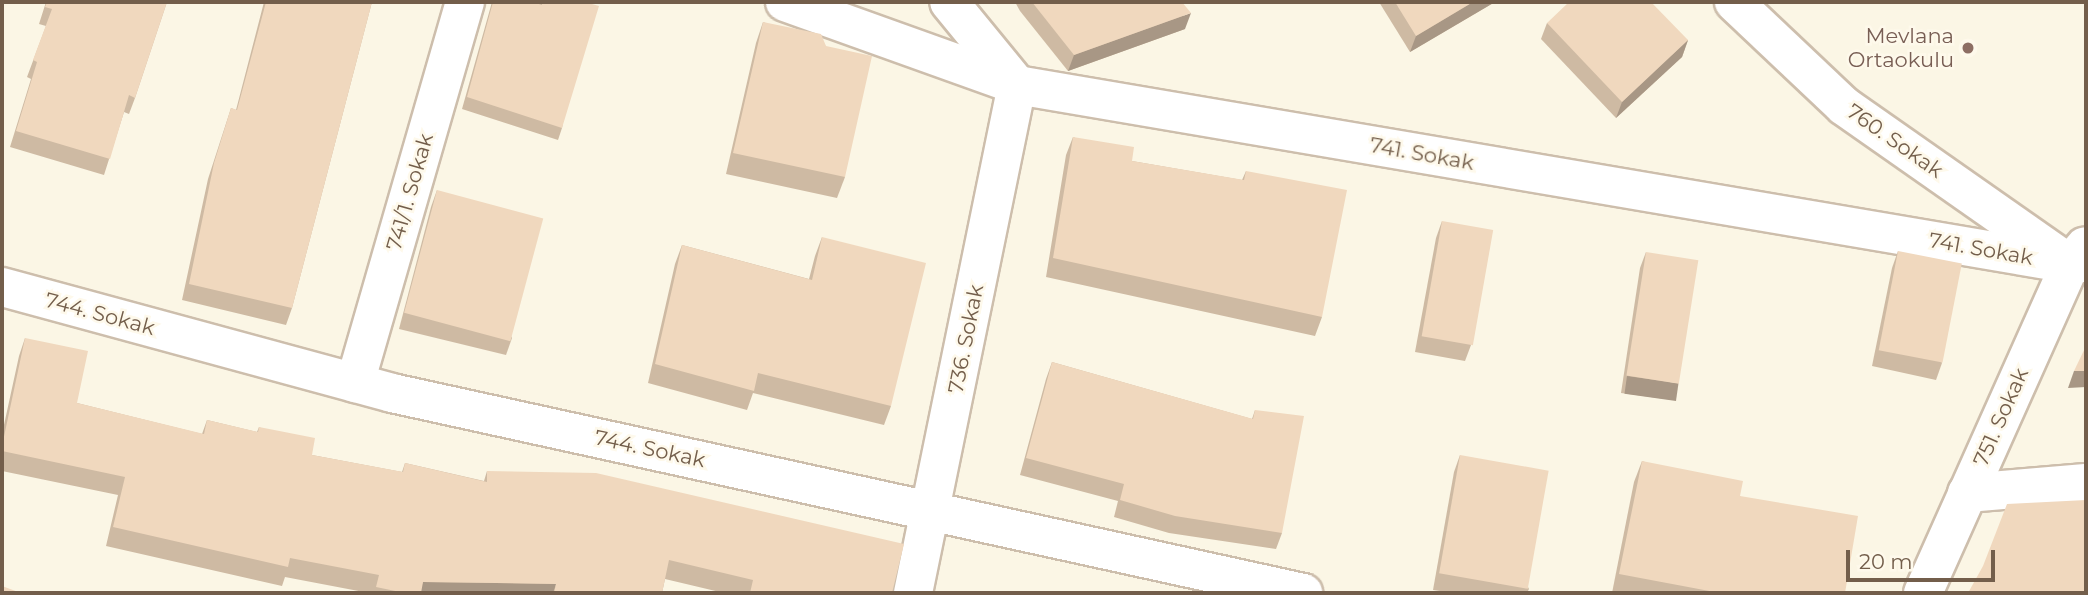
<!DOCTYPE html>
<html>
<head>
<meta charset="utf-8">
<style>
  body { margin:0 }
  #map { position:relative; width:2088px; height:595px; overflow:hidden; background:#fbf6e5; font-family:Montserrat,sans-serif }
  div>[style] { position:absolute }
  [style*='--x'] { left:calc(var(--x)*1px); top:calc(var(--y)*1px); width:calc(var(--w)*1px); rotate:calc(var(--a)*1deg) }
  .roads { filter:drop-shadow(2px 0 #cdbeac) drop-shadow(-2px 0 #cdbeac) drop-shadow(0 2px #cdbeac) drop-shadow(0 -2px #cdbeac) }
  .minor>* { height:38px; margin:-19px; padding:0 19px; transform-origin:19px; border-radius:19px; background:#fff }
  .wall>* { inset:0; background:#cebaa3 }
  .shaded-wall>* { inset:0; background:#a89785; transform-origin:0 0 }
  .building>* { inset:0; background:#f0d8be; transform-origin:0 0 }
  .dots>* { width:19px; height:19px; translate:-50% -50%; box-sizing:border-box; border:4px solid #fef9eb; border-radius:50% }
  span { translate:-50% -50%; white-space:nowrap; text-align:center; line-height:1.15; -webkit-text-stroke:5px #fef9eb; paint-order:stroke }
  .education-label { font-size:21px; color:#785e54 }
  .right { translate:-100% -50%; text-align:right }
  .street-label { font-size:21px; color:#735e4b }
  .frame { position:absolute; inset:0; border:4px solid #735e4b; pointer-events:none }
  .scale { position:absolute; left:1846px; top:550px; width:149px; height:32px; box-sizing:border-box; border:4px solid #735e4b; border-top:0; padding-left:9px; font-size:21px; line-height:24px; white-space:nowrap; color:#735e4b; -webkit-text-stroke:5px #fef9eb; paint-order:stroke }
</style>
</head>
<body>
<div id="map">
  <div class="roads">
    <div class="minor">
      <div style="--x:785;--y:2;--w:246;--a:19.7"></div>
      <div style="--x:1017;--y:85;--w:1068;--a:9.65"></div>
      <div style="--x:2070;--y:264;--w:16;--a:-4"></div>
      <div style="--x:1734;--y:2;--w:151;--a:43.4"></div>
      <div style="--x:1844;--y:106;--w:264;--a:35"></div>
      <div style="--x:2;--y:287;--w:404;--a:15.2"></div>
      <div style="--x:392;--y:393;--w:933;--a:12.38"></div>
      <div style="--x:355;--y:383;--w:397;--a:-73.9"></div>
      <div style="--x:1967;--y:493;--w:119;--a:-4.8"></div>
      <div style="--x:913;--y:593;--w:519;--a:-78.43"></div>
      <div style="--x:1017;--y:85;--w:107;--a:-129.3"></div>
      <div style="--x:1923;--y:593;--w:360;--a:-65.9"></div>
      <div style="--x:2070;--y:264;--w:23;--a:-50"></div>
    </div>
  </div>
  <div class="wall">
    <div style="clip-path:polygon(46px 2px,167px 2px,135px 98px,129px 114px,124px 112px,104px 175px,10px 147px,31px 79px,27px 77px,46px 26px,39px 24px)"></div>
    <div style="clip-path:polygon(264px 2px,372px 2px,292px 308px,286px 325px,182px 300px,208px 179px,231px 108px,236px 110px)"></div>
    <div style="clip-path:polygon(492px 2px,532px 2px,541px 4px,542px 2px,585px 2px,562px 128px,558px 140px,462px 109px)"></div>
    <div style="clip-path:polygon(1015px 2px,1182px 2px,1185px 29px,1068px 71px,1020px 11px)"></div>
    <div style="clip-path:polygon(1379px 2px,1495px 2px,1410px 52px)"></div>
    <div style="clip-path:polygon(763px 22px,826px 46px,845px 177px,837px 198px,726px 174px,756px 43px)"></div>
    <div style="clip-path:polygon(1547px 23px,1688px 40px,1682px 57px,1616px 118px,1541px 39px)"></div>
    <div style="clip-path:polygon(1073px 137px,1132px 161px,1242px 180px,1246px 171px,1322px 317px,1315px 336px,1046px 277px,1066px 155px)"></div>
    <div style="clip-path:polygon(437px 190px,512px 338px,506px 355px,399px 329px,431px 207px)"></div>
    <div style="clip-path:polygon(1442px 221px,1471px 345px,1465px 361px,1415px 352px,1436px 238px)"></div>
    <div style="clip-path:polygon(822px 237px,891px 406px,884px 425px,753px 393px,747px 410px,648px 383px,675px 264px,682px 245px,809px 279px,815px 256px)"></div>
    <div style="clip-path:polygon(1898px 251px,1942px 363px,1936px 380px,1872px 366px,1892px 268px)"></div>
    <div style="clip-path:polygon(1646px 252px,1673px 400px,1621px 393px,1640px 268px)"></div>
    <div style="clip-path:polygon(25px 338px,77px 403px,202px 434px,207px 420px,257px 432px,259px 427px,312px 455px,402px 472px,405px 463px,484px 481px,487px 471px,892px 593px,724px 593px,665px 579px,662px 593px,369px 593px,285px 577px,282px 586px,106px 546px,118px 495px,2px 471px,2px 434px,19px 356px)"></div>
    <div style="clip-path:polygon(1052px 362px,1252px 419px,1255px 410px,1282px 533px,1276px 549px,1169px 533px,1114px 517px,1118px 501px,1020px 475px,1046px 379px)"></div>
    <div style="clip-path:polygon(1460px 455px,1529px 589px,1527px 593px,1454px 593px,1433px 590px,1454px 472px)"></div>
    <div style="clip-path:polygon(1642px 461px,1740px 496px,1845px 593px,1612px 593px,1634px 482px)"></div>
  </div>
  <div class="shaded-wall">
    <div style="clip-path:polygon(1473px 2px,1495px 2px,1410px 52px,1416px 36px)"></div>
    <div style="clip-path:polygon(1191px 13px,1185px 29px,1068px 71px,1074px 55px)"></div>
    <div style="clip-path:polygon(1688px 40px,1682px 57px,1616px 118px,1622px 102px)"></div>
    <div style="clip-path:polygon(2074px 371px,2086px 371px,2086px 387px,2068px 388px)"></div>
    <div style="left:1627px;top:376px;width:52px;height:18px;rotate:8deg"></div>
    <div style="clip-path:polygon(423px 582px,556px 584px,553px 593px,419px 593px)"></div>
  </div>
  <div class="building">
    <div style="clip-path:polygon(47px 2px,167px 2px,135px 98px,129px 95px,110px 159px,16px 131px,37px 62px,33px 60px,52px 9px,45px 7px)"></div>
    <div style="clip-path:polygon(266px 2px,372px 2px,292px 308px,189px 284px,214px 163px,231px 108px,237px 110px)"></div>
    <div style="clip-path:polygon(493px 2px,532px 2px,542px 5px,542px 2px,585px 2px,599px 6px,562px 128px,467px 97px)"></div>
    <div style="clip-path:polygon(1032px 2px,1182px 2px,1191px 13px,1074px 55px)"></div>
    <div style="clip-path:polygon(1395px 2px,1473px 2px,1416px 36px)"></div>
    <div style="clip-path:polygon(1569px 2px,1651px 2px,1688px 40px,1622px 102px,1547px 23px)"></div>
    <div style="clip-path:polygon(763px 22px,821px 34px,826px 46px,872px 56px,845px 177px,733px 153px)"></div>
    <div style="clip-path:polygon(1073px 137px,1134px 147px,1132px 161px,1244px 180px,1246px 171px,1347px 190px,1322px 317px,1053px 258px)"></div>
    <div style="left:437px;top:190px;width:110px;height:127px;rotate:15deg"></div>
    <div style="left:1442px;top:221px;width:52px;height:117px;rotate:10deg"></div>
    <div style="clip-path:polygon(822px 237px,926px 263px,891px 406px,758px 373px,754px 391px,655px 364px,682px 245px,812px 280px)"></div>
    <div style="left:1898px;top:251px;width:65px;height:101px;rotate:11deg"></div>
    <div style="left:1646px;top:252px;width:53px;height:125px;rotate:9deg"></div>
    <div style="clip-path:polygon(25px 338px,88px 351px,77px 403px,204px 434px,207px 420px,258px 432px,259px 427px,315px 438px,312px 455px,403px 472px,405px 463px,487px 482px,487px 471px,596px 473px,904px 544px,892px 593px,750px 593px,753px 580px,669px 560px,662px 593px,554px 593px,556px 584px,423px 582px,421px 593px,405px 593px,376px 587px,379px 575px,290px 558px,288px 567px,113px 527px,125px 477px,2px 451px,2px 446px)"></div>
    <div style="clip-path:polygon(2086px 346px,2086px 371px,2074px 371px)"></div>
    <div style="clip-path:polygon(1052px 362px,1253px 419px,1255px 410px,1304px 416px,1282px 533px,1175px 516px,1120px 500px,1124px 484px,1026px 458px)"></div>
    <div style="left:1460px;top:455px;width:90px;height:120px;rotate:10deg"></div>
    <div style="clip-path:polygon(1642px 461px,1743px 481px,1740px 496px,1858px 516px,1845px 593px,1720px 593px,1619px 574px)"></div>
    <div style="clip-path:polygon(2086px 500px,2086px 593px,1968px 593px,1983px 566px,2007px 504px)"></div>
    <div style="clip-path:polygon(2px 586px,21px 593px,2px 593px)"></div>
  </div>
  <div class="dots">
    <div style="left:1968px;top:48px;background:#8d6e63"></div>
  </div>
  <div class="education-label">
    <span class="right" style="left:1954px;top:48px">Mevlana<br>Ortaokulu</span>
  </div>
  <div class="street-label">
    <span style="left:1895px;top:141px;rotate:35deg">760. Sokak</span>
    <span style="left:1422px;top:154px;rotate:10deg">741. Sokak</span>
    <span style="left:410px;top:192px;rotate:-74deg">741/1. Sokak</span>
    <span style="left:1981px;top:249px;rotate:10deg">741. Sokak</span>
    <span style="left:100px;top:314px;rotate:15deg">744. Sokak</span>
    <span style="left:966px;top:339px;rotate:-79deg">736. Sokak</span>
    <span style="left:2001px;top:417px;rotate:-66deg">751. Sokak</span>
    <span style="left:650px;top:449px;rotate:12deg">744. Sokak</span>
  </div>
  <div class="frame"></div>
  <div class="scale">20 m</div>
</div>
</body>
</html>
